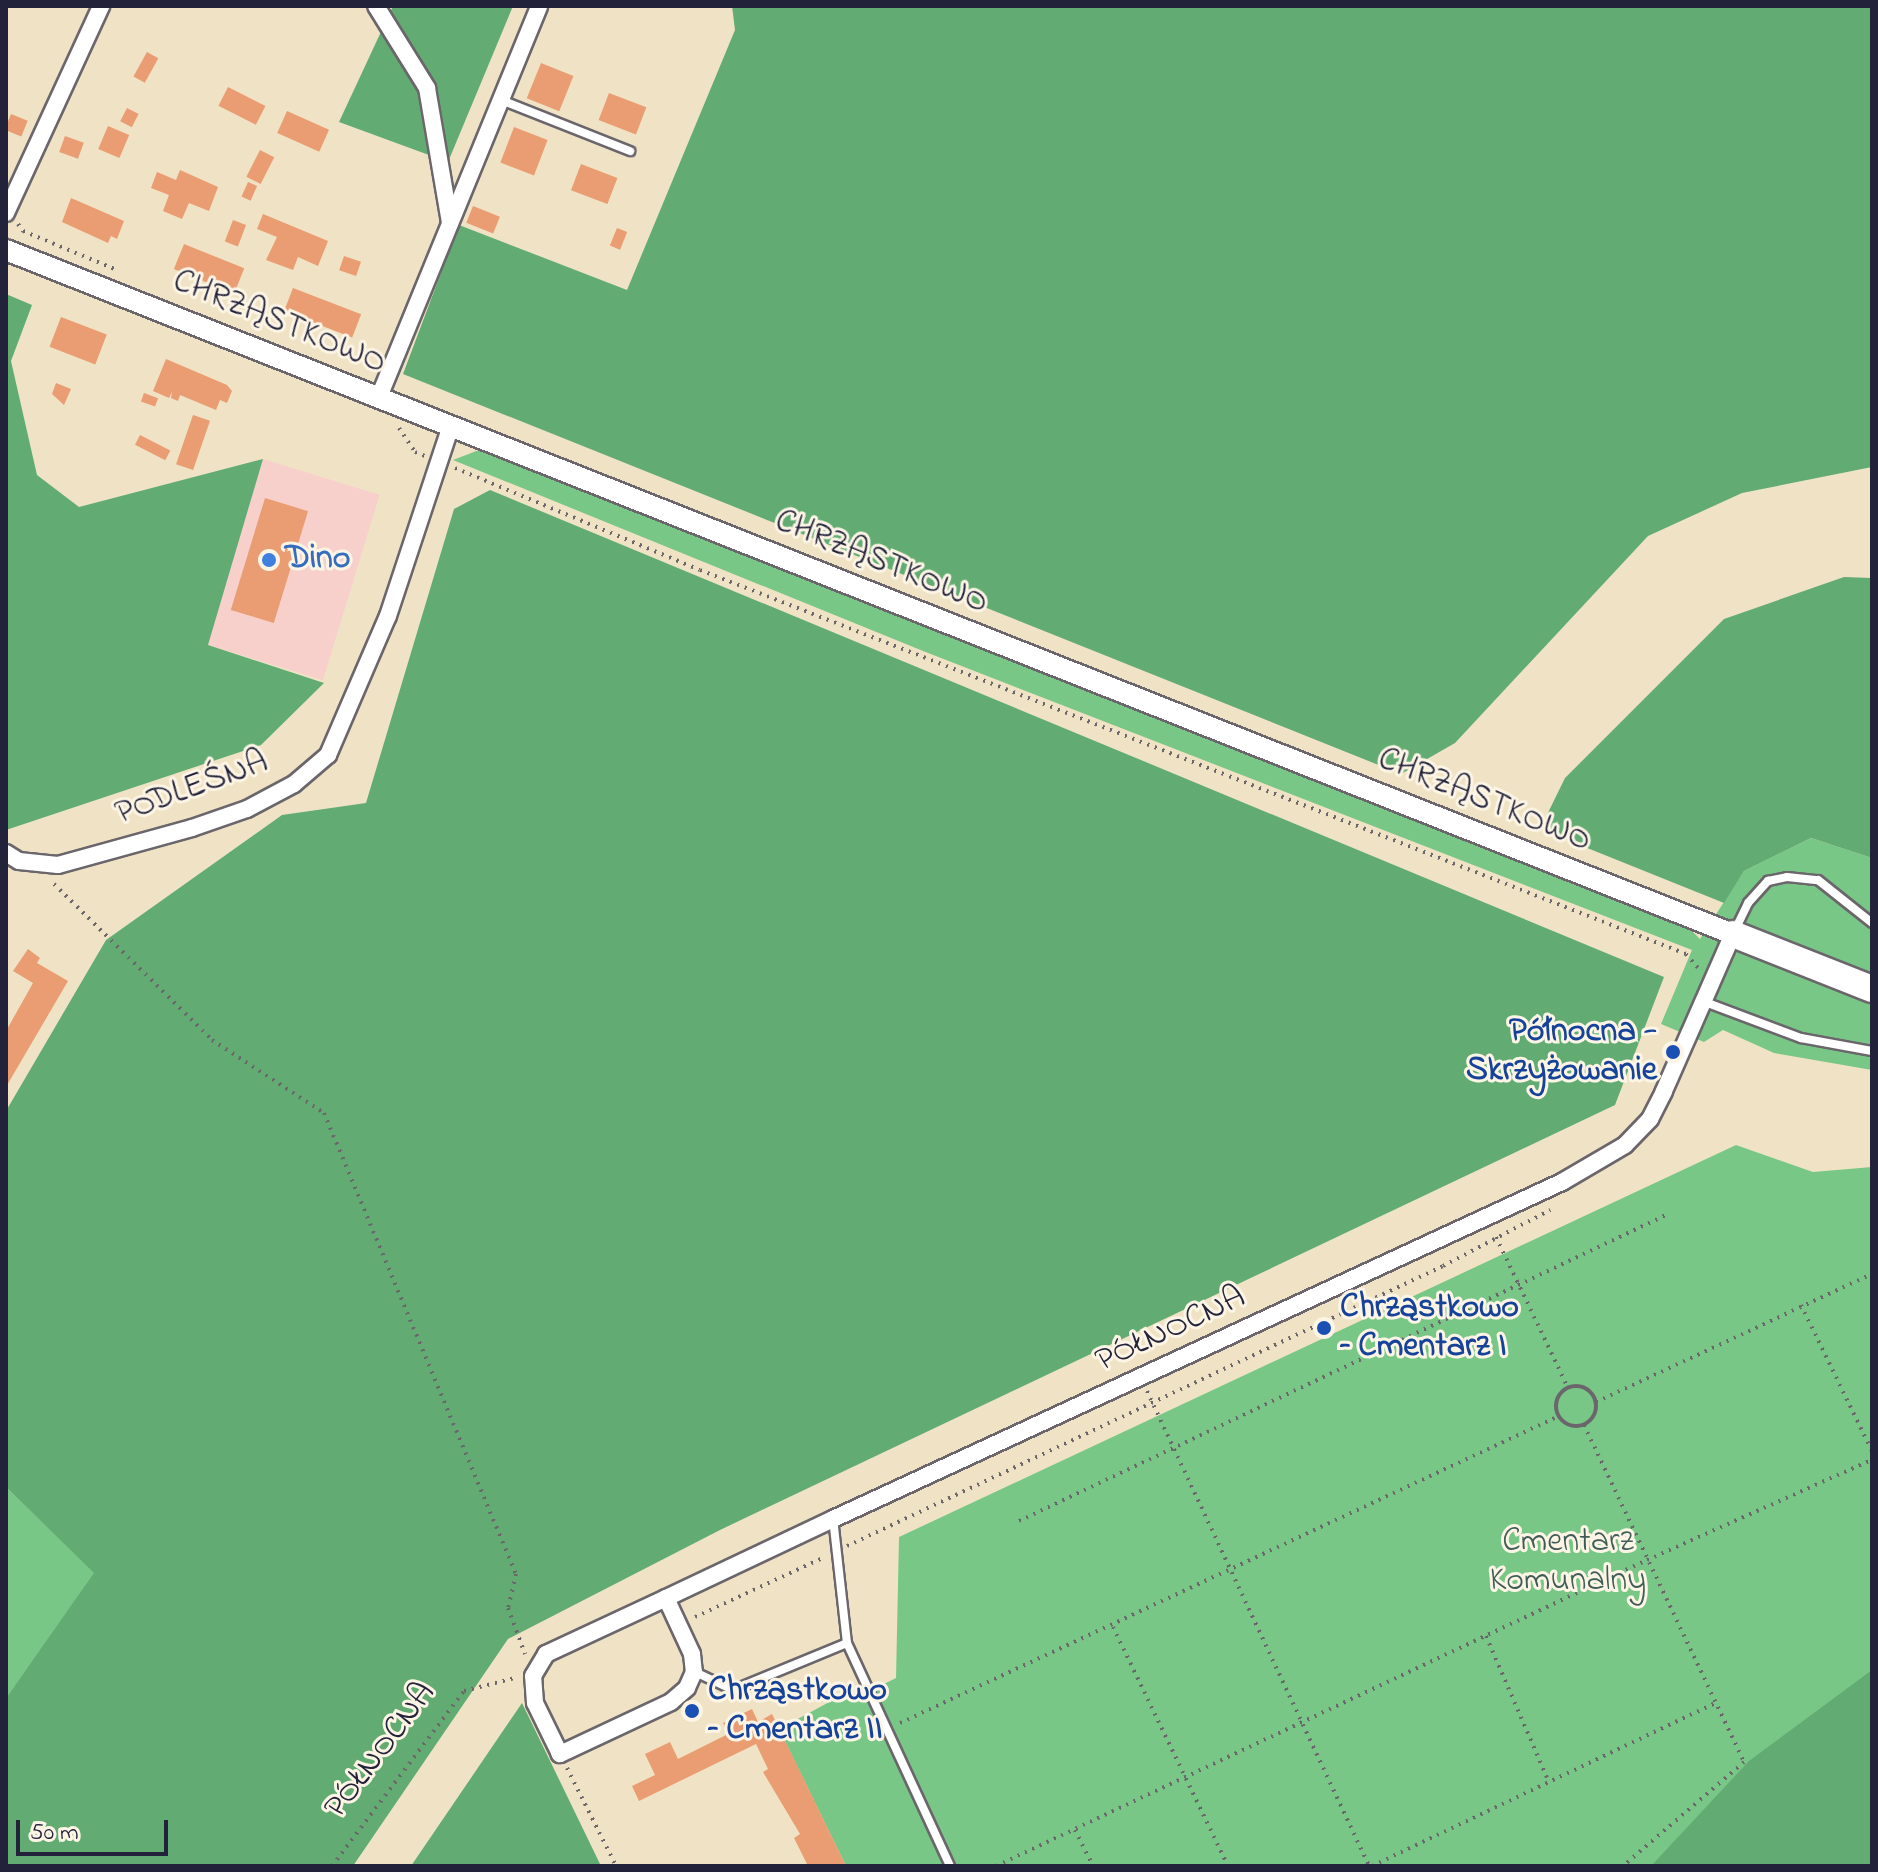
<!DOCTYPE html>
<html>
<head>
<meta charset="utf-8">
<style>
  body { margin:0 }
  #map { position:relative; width:1878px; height:1872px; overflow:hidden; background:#f0e3c5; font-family:"Indie Flower",sans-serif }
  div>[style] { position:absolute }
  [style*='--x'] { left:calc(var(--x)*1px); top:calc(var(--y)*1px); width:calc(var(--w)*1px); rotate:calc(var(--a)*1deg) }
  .built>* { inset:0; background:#f7d0cc; transform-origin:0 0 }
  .green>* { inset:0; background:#79c787 }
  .forest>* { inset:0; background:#62ac74 }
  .building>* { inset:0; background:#ea9c72; transform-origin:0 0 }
  .path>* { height:4px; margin-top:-2px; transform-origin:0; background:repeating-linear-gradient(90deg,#6a666b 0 2px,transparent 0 8px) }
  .path>.ring { margin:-2px; padding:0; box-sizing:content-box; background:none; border:4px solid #6a666b; border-radius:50% }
  .roads { filter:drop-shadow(2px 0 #6a666b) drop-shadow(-2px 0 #6a666b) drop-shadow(0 2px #6a666b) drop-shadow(0 -2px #6a666b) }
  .service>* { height:8px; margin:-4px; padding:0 4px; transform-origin:4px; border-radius:4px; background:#fff }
  .minor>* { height:16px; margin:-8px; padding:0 8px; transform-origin:8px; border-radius:8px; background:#fff }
  .tertiary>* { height:20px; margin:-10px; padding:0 10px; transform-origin:10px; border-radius:10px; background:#fff }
  .trunk>* { height:26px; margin:-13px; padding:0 13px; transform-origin:13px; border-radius:13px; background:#fff }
  .dots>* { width:22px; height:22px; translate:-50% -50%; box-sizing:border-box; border:4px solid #fcf5e5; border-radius:50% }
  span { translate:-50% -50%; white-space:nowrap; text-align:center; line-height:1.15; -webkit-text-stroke:6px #fcf5e5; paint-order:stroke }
  .street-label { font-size:34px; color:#22223b }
  .shop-label { font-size:34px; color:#366cbe; font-weight:700 }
  .left { translate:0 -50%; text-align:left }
  .transit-label { font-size:34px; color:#164399; font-weight:700 }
  .right { translate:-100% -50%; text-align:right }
  .park-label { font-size:34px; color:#405c56 }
  .frame { position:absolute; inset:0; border:8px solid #22223b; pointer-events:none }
  .scale { position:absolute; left:16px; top:1820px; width:152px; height:36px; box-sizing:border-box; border:4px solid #22223b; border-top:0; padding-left:10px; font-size:24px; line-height:28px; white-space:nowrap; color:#22223b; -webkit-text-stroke:6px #fcf5e5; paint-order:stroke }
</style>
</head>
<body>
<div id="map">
  <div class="built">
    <div style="left:263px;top:459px;width:122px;height:194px;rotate:17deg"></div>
  </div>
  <div class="green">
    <div style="clip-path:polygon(479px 450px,1690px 929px,1700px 939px,1744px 871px,1811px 838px,1872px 858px,1872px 1070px,1774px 1053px,1723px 1030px,1704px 1042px,1661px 1024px,1692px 950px,923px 651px,453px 460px)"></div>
    <div style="clip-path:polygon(1736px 1145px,1813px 1172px,1872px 1167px,1872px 1706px,1680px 1866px,846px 1866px,779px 1729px,848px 1692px,852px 1700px,896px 1678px,899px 1537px)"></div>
    <div style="clip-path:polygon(6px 1487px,95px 1573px,6px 1698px)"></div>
  </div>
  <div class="forest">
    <div style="clip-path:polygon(393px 6px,513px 6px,448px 162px,339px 122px)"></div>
    <div style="clip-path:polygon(732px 6px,1872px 6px,1872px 467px,1742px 493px,1648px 536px,1455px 743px,1401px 774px,403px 374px,459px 225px,627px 290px,735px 30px)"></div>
    <div style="clip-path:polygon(6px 294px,32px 305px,11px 361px,37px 475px,79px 507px,263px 459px,208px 645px,324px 683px,261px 745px,6px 830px)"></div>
    <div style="clip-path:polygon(490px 490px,1664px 977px,1615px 1105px,720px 1530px,508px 1639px,353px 1866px,6px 1866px,6px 1698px,94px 1573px,6px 1487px,6px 1111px,106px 940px,282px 815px,366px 803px,454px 509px)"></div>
    <div style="clip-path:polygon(1844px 577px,1872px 578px,1872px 858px,1811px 838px,1744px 871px,1724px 903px,1540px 829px,1565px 778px,1724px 619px)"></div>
    <div style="clip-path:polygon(1872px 1670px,1872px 1866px,1651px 1866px,1749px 1761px)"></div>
    <div style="clip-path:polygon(522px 1703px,601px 1866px,411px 1866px)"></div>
  </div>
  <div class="building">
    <div style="left:147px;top:52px;width:13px;height:28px;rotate:29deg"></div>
    <div style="left:541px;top:63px;width:35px;height:38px;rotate:22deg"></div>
    <div style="left:228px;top:87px;width:42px;height:21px;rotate:27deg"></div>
    <div style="left:609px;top:93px;width:40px;height:29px;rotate:21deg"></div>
    <div style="left:127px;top:108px;width:13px;height:15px;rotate:27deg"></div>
    <div style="left:287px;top:111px;width:46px;height:24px;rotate:24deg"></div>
    <div style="left:11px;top:114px;width:18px;height:17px;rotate:22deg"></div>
    <div style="left:108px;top:126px;width:23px;height:25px;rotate:23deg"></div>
    <div style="left:514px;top:127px;width:36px;height:38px;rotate:21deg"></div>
    <div style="left:65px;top:136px;width:20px;height:17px;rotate:20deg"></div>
    <div style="left:260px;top:150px;width:16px;height:30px;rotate:27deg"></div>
    <div style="left:581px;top:164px;width:39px;height:28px;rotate:21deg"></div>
    <div style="clip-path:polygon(180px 170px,218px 187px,209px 211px,189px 203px,182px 219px,163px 211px,169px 195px,151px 188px,157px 172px,176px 180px)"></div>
    <div style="left:248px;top:182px;width:10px;height:16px;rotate:24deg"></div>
    <div style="clip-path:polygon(71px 198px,124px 221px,117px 239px,111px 236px,108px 243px,62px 222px)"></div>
    <div style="left:473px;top:206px;width:29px;height:18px;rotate:22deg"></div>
    <div style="clip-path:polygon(263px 214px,328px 241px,318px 266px,298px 257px,293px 270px,266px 260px,277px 237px,257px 229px)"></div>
    <div style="left:233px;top:220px;width:14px;height:23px;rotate:21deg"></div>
    <div style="left:617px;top:228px;width:11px;height:19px;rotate:22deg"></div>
    <div style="left:184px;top:244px;width:65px;height:27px;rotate:22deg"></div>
    <div style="left:344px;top:256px;width:18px;height:15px;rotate:19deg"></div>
    <div style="left:293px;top:288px;width:73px;height:25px;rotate:21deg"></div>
    <div style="left:61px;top:317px;width:49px;height:32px;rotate:21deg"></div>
    <div style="clip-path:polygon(166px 359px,227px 385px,232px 391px,227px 403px,220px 400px,216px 410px,180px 395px,178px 401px,171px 398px,172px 392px,169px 398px,153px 391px)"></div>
    <div style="clip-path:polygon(56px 383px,71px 389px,64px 405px,52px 394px)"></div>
    <div style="left:144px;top:393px;width:15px;height:9px;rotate:20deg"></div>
    <div style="left:193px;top:415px;width:18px;height:52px;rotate:19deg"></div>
    <div style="left:140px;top:435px;width:34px;height:11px;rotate:27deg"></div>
    <div style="left:265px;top:498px;width:45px;height:117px;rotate:17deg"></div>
    <div style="clip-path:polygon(28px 949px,40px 958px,37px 963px,68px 981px,6px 1087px,6px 1031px,33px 983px,13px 971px)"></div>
    <div style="clip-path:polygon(752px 1709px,758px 1722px,772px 1714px,846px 1866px,808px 1866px,794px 1838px,800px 1834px,763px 1772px,768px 1769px,756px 1744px,639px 1801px,632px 1786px,655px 1775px,645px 1754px,670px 1742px,678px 1759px,728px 1734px,723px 1723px)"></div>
  </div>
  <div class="path">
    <div style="--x:18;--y:224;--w:9;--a:54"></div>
    <div style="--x:23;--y:231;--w:102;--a:22.5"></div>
    <div style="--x:399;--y:428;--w:29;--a:56"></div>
    <div style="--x:415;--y:452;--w:11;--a:22"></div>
    <div style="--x:455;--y:468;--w:265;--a:22.6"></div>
    <div style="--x:700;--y:570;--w:1058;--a:21.28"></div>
    <div style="--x:1686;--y:954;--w:18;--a:49"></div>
    <div style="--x:54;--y:884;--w:222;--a:44.6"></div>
    <div style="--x:212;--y:1040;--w:134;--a:33.1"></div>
    <div style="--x:324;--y:1113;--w:499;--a:67.4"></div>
    <div style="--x:516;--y:1574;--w:35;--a:103"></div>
    <div style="--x:508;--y:1608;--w:49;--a:69.7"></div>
    <div style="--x:1496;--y:1237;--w:167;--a:64.5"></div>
    <div style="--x:1801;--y:1305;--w:162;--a:64.1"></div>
    <div class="ring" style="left:1556px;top:1386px;width:36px;height:36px"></div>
    <div style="--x:1147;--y:1391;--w:524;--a:64.95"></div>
    <div style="--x:1596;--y:1402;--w:304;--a:-24.9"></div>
    <div style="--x:1584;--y:1425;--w:373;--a:64.6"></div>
    <div style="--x:1744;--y:1762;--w:160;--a:139.3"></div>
    <div style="--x:1019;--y:1521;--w:716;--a:-25.31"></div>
    <div style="--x:847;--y:1546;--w:658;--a:-25.16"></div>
    <div style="--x:1443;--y:1266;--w:121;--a:-27.6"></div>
    <div style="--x:695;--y:1617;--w:143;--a:-24.8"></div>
    <div style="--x:1113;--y:1627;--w:265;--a:64.3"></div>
    <div style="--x:1486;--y:1636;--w:159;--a:66.7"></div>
    <div style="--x:900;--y:1723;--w:727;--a:-24.98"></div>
    <div style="--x:567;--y:1768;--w:110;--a:63.4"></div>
    <div style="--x:1075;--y:1830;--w:40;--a:63.4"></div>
    <div style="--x:332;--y:1866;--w:219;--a:-53"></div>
    <div style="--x:464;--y:1691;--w:53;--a:-14.3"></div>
    <div style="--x:996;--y:1866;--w:719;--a:-25.18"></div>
    <div style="--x:1647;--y:1560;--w:246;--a:-24"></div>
    <div style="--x:1372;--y:1866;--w:381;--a:-25.4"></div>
  </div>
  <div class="roads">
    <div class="service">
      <div style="--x:501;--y:100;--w:139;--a:21.6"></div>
      <div style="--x:1735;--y:930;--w:30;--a:-64"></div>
      <div style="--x:1748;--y:903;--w:30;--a:-48"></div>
      <div style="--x:1768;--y:881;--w:19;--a:-12"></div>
      <div style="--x:1787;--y:877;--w:31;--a:6"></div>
      <div style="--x:1818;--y:880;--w:69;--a:38.5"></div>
      <div style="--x:1705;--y:1002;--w:103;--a:20.6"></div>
      <div style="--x:1801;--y:1038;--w:72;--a:10.4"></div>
      <div style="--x:847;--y:1643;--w:246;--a:65.2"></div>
      <div style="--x:695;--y:1672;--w:42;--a:25.3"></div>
      <div style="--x:733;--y:1690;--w:123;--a:-22.4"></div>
      <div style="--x:847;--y:1643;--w:125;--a:-96.4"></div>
    </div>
    <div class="minor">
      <div style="--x:376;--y:6;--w:97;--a:58.1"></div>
      <div style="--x:427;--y:88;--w:137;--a:80.3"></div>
      <div style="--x:6;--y:213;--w:228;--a:-65.3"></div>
      <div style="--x:379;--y:397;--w:422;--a:-67.7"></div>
      <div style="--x:6;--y:853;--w:15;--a:32"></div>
      <div style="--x:19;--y:861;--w:39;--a:6"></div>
      <div style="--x:58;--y:865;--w:139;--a:-15.4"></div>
      <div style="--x:192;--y:828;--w:58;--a:-19.1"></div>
      <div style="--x:247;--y:809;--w:53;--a:-28"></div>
      <div style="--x:294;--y:784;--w:45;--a:-40.5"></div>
      <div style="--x:328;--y:755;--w:151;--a:-66.7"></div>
      <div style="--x:388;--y:616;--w:200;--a:-71.7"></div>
      <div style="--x:666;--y:1598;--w:62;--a:65.1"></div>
      <div style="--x:692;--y:1654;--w:18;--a:84"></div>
      <div style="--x:694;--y:1672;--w:17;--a:114"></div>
      <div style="--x:687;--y:1688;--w:21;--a:139"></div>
      <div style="--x:671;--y:1702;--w:123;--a:154.9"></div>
      <div style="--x:560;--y:1754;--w:57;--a:-116.1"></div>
      <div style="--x:535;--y:1703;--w:27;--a:-94"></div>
      <div style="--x:533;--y:1676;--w:26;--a:-59"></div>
      <div style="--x:546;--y:1654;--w:132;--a:-25"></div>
      <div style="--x:666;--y:1598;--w:185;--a:-25.3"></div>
      <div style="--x:833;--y:1519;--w:803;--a:-24.81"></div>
      <div style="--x:1562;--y:1182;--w:73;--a:-30.4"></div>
      <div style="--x:1625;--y:1145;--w:36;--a:-46"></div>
      <div style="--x:1650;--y:1119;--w:31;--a:-63"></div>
      <div style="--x:1664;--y:1091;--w:171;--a:-66.3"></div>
    </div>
    <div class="tertiary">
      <div style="--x:6;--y:250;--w:1858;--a:21.61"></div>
    </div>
    <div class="trunk">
      <div style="--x:1733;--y:934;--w:149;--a:21.6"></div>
    </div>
  </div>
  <div class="dots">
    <div style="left:269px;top:560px;background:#3f7fe0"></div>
    <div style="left:1673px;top:1052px;background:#1a4fb4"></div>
    <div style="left:1324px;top:1328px;background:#1a4fb4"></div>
    <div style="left:692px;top:1711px;background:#1a4fb4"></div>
  </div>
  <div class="street-label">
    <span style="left:279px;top:323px;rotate:22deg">CHRZĄSTKOWO</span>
    <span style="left:881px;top:563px;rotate:22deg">CHRZĄSTKOWO</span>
    <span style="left:192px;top:789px;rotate:-20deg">PODLEŚNA</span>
    <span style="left:1484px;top:801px;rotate:22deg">CHRZĄSTKOWO</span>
    <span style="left:1171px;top:1330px;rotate:-25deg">PÓŁNOCNA</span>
    <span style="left:381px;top:1751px;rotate:-53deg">PÓŁNOCNA</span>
  </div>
  <div class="shop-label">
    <span class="left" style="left:285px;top:560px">Dino</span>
  </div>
  <div class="transit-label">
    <span class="right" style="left:1657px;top:1052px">Północna -<br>Skrzyżowanie</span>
    <span class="left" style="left:1340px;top:1328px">Chrząstkowo<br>– Cmentarz I</span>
    <span class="left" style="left:708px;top:1711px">Chrząstkowo<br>– Cmentarz II</span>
  </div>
  <div class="park-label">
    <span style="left:1568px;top:1562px">Cmentarz<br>Komunalny</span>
  </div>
  <div class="frame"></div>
  <div class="scale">50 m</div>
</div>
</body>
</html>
